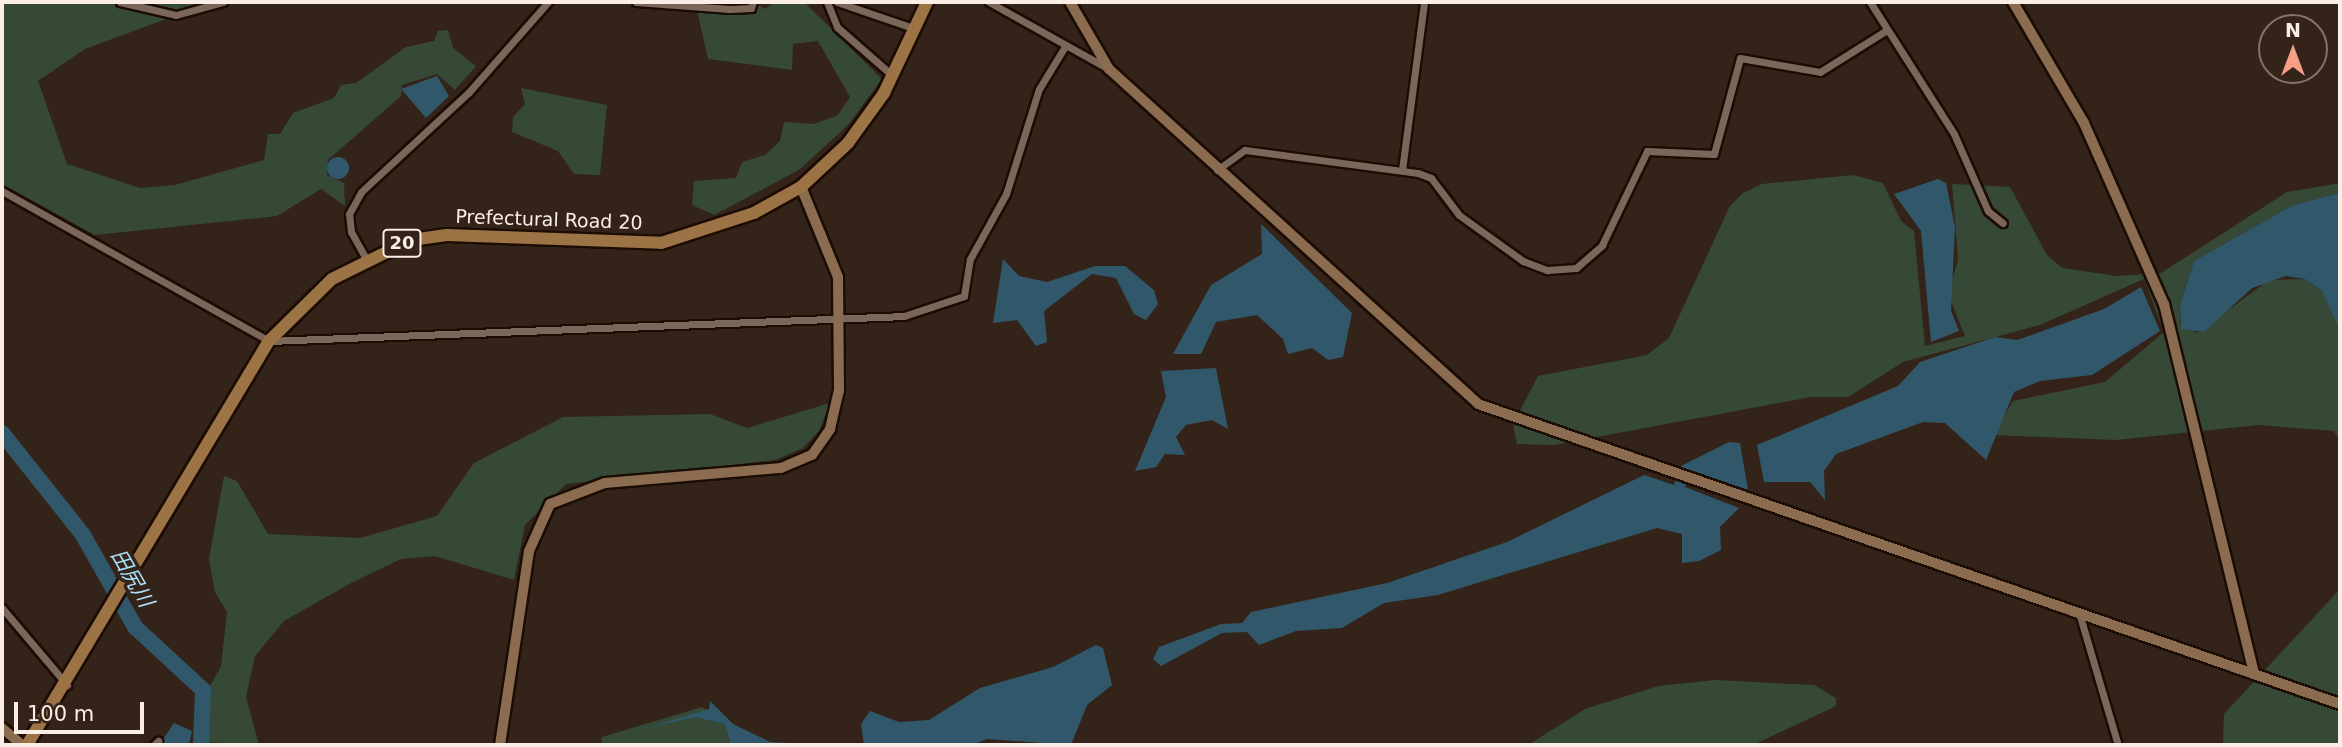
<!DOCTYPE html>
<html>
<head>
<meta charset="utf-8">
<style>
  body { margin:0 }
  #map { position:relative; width:2342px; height:747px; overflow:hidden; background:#342318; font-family:"DejaVu Sans","Noto Sans JP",sans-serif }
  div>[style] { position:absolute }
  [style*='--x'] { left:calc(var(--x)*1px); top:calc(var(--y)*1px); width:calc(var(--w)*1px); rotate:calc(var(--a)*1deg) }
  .green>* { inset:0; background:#354936 }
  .water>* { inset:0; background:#31586a }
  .round { border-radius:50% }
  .river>* { height:16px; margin:-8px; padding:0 8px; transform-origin:8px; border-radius:8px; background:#31586a }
  .roads { filter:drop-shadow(2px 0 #1b0c04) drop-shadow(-2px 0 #1b0c04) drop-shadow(0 2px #1b0c04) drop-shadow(0 -2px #1b0c04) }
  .street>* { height:7px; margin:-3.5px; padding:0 3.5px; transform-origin:3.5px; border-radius:3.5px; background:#7b665a }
  .secondary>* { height:10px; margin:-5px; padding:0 5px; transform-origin:5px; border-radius:5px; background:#8b6c50 }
  .primary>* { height:12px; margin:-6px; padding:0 6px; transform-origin:6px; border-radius:6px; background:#9b7345 }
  span { translate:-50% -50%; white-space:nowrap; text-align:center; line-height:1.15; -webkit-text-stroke:7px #342318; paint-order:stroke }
  .shield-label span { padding:2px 5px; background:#342318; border:2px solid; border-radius:5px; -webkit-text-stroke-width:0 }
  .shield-label { font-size:18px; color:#faeee7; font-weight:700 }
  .street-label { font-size:19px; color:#faeee7 }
  .water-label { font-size:21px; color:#aae0fb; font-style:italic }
  .frame { position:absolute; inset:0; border:4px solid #faeee7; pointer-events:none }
  .north { position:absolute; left:2258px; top:14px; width:70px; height:70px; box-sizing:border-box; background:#342318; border:2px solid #83746b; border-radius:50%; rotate:0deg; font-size:19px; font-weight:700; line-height:28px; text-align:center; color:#faeee7 }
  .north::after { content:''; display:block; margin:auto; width:24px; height:32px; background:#f49f86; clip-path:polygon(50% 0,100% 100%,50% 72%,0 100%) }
  .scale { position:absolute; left:14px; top:702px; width:130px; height:32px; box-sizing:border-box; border:4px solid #faeee7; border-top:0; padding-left:9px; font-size:21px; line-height:24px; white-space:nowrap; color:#faeee7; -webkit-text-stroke:5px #342318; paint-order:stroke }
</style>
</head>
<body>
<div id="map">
  <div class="green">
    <div style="clip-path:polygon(2px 2px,212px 2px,85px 49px,38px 81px,67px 164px,140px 188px,175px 185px,264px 160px,268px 134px,280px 134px,293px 113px,334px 98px,341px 85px,356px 83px,406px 47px,434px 41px,438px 31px,448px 30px,453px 48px,476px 66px,455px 90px,437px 74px,402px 85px,401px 96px,328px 160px,327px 175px,344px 183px,345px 206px,321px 189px,277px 216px,95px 235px,2px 184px)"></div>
    <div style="clip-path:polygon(695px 2px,753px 2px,765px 9px,775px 2px,804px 2px,882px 79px,849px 124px,799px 170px,714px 215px,692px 205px,694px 181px,736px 178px,742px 162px,765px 155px,780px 141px,784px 122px,813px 124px,837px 116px,850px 97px,818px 41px,793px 44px,792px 70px,708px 59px)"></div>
    <div style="clip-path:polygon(521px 88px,607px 105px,600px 175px,574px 174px,558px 151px,512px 132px,513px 117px,525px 104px)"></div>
    <div style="clip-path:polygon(1853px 175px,1883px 183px,1901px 221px,1914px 231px,1925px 346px,1965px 336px,1948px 294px,1958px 260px,1952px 184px,2010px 187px,2047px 255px,2062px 268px,2117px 276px,2161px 273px,2287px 192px,2340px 183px,2340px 193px,2293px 205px,2194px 261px,2180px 305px,2180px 324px,2197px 333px,2269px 280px,2305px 279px,2322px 291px,2340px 327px,2340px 441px,2334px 431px,2259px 425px,2116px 440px,1993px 435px,2013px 401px,2105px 382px,2164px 332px,2144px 279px,2040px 325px,1903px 362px,1848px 397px,1811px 397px,1554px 445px,1517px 444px,1513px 424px,1538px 376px,1647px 355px,1669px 338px,1730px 206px,1743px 193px,1762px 184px)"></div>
    <div style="clip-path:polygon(830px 403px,819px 431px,803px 448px,775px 460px,566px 484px,525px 525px,514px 580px,435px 556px,401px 559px,351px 583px,284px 621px,255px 656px,246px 697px,259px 745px,205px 742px,208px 690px,221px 666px,227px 612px,215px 592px,209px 559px,224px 476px,237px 481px,268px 534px,360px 538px,437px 516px,474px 463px,563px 417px,710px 414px,747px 428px)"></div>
    <div style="clip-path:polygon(2340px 589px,2340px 745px,2223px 745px,2224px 714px)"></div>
    <div style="clip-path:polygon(1715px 680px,1814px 685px,1836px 698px,1836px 706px,1753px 745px,1528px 745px,1585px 709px,1658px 686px)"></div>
    <div style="clip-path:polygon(702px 707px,757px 745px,601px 745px,602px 737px)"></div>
  </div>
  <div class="water">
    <div style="clip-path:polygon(437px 76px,449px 96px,426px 118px,401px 89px)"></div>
    <div class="round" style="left:327px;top:157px;width:22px;height:22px"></div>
    <div style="clip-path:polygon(1938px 179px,1946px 183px,1955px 227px,1951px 311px,1959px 331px,1931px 342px,1921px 231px,1894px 194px)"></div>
    <div style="clip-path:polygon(2340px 193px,2340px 330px,2322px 291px,2305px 279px,2286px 276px,2252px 288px,2204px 332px,2181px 329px,2180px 305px,2194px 261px,2293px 205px)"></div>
    <div style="clip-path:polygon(1261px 224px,1352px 313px,1343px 357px,1328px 360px,1312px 348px,1288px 354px,1283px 339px,1257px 315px,1216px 322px,1201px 354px,1173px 354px,1211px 285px,1262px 254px)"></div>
    <div style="clip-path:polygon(1003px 259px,1019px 276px,1047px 282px,1095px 266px,1125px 266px,1154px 290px,1158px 304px,1146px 320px,1134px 314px,1116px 278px,1092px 274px,1044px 311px,1047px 342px,1036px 346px,1017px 320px,993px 323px)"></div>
    <div style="clip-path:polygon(2141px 287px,2160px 331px,2092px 375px,2040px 381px,2014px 392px,1986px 460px,1945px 423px,1923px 422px,1836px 454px,1824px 471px,1825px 500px,1810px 482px,1764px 482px,1757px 445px,1898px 386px,1920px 362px,1995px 337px,2017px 340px,2104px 309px)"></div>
    <div style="clip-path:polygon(1216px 368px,1228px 429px,1212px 420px,1186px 425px,1176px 437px,1185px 455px,1165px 454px,1156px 467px,1135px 471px,1166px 397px,1161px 371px)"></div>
    <div style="clip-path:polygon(1729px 442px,1740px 443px,1748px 490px,1691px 472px,1685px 487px,1739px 508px,1720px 527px,1721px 550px,1699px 561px,1682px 563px,1682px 534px,1657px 528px,1438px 595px,1384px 603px,1342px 628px,1296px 631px,1259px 645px,1247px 632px,1222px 633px,1161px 666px,1153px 659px,1159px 647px,1221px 624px,1242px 623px,1251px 612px,1387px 583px,1507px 542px,1644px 475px,1674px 485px,1679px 467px)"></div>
    <div style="clip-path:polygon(1096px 645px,1103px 648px,1112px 685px,1087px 705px,1071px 745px,987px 739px,971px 745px,864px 745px,861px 724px,870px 711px,899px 722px,929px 720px,980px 688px,1053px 667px)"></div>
    <div style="clip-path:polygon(710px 701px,733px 724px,770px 742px,828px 745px,731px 745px,725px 724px,696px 717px,646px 728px,709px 709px)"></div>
    <div style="clip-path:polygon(174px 723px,192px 731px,189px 745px,159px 745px)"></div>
  </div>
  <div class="river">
    <div style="--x:2;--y:433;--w:130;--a:51.5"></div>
    <div style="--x:83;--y:535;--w:106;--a:60.5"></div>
    <div style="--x:135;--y:627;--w:93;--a:42.8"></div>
    <div style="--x:203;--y:690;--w:55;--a:92.1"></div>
  </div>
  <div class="roads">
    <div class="street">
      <div style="--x:120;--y:2;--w:57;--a:13.1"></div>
      <div style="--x:176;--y:15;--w:49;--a:-15.5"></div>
      <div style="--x:636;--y:2;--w:94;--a:4.3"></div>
      <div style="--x:730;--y:9;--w:21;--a:-3"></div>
      <div style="--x:751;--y:8;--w:6;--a:-72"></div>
      <div style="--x:827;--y:2;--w:27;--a:68"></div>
      <div style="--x:837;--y:27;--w:74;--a:41.2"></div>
      <div style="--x:837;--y:2;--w:83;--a:18.9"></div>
      <div style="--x:989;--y:2;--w:137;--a:29.2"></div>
      <div style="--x:1870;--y:2;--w:156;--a:57.5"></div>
      <div style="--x:1954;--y:134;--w:84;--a:66.2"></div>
      <div style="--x:1988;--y:211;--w:19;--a:39"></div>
      <div style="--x:1217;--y:170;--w:34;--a:-36"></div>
      <div style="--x:1245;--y:150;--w:175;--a:7.6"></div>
      <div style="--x:1418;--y:173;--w:14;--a:21"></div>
      <div style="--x:1431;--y:178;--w:46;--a:52.9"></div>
      <div style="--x:1459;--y:215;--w:79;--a:35.7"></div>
      <div style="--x:1523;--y:261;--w:26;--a:21"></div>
      <div style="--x:1547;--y:270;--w:29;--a:-4"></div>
      <div style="--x:1576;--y:268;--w:35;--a:-41"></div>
      <div style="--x:1602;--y:245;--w:104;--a:-64.4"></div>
      <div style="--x:1647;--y:151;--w:67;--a:2.6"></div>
      <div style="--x:1714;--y:154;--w:99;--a:-74.8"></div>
      <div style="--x:1740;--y:58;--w:81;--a:9.9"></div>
      <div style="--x:1820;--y:72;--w:79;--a:-32.1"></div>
      <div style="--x:1402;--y:170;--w:169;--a:-82.5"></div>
      <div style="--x:2;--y:191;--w:306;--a:29.3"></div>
      <div style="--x:269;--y:341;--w:635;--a:-2.25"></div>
      <div style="--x:904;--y:316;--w:63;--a:-18.4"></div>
      <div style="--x:964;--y:296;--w:37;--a:-81"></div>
      <div style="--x:970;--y:259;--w:74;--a:-61"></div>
      <div style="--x:1006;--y:194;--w:110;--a:-72.6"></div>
      <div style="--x:1039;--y:89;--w:48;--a:-58.6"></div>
      <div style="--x:365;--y:257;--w:29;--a:-119"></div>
      <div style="--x:351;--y:232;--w:18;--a:-96"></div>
      <div style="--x:349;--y:214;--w:25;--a:-61"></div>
      <div style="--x:361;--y:192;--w:147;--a:-42.8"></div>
      <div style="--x:469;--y:92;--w:120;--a:-48.7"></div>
      <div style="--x:2;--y:608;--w:101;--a:49.8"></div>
      <div style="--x:2080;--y:616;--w:134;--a:73.6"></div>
      <div style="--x:154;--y:745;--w:6;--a:-45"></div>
    </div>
    <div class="secondary">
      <div style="--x:1070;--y:2;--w:78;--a:59.8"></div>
      <div style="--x:1109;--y:69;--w:498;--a:42.2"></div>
      <div style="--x:1478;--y:404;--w:913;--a:19.19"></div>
      <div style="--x:2013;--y:2;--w:140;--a:59.6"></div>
      <div style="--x:2084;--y:123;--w:198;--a:66.2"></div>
      <div style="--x:2164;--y:304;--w:379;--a:76.3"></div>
      <div style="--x:2;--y:728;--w:26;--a:40"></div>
      <div style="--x:500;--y:745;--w:196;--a:-81.5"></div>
      <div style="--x:529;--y:551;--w:51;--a:-65.9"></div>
      <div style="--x:550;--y:504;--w:59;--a:-20.9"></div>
      <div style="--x:605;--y:483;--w:177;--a:-4.9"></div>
      <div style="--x:781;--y:468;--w:34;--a:-23"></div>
      <div style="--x:812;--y:455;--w:32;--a:-55"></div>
      <div style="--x:830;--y:429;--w:39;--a:-77"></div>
      <div style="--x:839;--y:391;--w:114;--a:-90.5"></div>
      <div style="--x:838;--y:277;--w:97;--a:-112.3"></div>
    </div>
    <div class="primary">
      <div style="--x:27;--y:745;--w:471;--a:-59.1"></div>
      <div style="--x:269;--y:341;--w:88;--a:-44.5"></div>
      <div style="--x:332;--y:279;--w:88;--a:-26.3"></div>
      <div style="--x:411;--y:240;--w:36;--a:-8"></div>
      <div style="--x:447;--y:235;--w:214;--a:2.1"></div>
      <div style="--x:661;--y:243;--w:98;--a:-17.9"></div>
      <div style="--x:754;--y:213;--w:54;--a:-29"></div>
      <div style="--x:801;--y:187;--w:64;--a:-43.1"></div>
      <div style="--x:848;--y:143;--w:62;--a:-54.2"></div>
      <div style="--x:884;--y:93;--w:101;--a:-64.7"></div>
    </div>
  </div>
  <div class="shield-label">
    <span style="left:402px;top:243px">20</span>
  </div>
  <div class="street-label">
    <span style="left:549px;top:220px;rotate:2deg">Prefectural Road 20</span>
  </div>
  <div class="water-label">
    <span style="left:132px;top:578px;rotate:60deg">田尻川</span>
  </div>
  <div class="frame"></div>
  <div class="north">N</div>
  <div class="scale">100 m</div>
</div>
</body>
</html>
